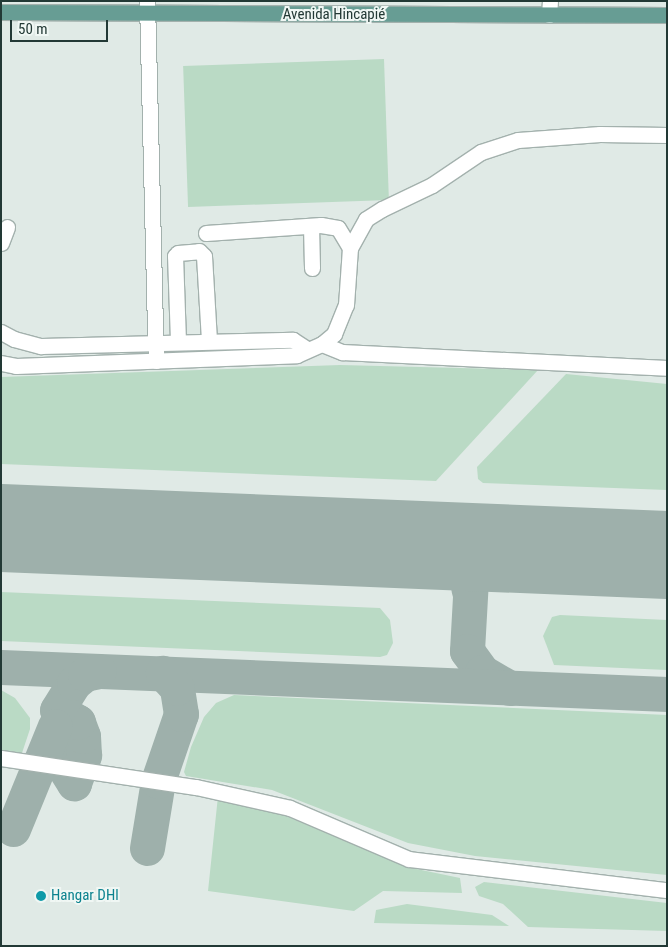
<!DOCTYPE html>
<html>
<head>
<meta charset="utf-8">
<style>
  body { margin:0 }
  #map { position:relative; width:668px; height:947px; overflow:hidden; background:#e0eae6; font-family:"Roboto Condensed",sans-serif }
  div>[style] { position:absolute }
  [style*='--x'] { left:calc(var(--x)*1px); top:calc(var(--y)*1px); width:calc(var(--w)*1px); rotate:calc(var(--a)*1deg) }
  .green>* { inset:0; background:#badac5; transform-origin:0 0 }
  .taxiway>* { height:35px; margin:-17.5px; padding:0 17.5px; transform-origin:17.5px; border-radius:17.5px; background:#9eb0ab }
  .runway>* { height:88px; margin:-44px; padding:0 44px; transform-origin:44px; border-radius:44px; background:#9eb0ab }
  .roads { filter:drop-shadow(1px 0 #a3b1ad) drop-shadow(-1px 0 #a3b1ad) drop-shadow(0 1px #a3b1ad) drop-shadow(0 -1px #a3b1ad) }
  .minor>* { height:15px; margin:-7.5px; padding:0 7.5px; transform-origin:7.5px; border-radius:7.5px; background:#fff }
  .major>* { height:15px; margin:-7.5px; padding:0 7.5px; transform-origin:7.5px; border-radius:7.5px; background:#679d94 }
  .dots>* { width:14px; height:14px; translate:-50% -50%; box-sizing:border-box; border:2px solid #f0f7f4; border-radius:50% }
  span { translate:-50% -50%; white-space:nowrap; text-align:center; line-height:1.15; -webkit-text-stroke:4px #f0f7f4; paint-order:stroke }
  .street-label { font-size:15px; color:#223935 }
  .culture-label { font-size:15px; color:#0d838f }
  .left { translate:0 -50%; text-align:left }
  .frame { position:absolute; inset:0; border:2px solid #223935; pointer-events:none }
  .scale { position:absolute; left:10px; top:20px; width:98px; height:22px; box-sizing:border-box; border:2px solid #223935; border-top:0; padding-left:6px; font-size:15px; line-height:18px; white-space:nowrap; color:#223935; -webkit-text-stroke:4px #f0f7f4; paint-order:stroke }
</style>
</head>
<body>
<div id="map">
  <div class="green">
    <div style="left:384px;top:59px;width:141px;height:201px;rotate:88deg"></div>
    <div style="clip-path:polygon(340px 365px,538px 370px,436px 481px,1px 464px,1px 377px)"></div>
    <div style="clip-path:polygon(566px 374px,667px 384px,667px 490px,483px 483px,478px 479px,477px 467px)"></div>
    <div style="clip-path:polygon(1px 592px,380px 608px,390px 620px,393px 643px,387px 655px,380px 657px,1px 641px)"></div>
    <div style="clip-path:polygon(560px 615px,667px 620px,667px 670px,554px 665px,543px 636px,552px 617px)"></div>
    <div style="clip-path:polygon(1px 690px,15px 698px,30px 718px,30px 729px,21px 756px,1px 753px)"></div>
    <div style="clip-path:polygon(234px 695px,667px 715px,667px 875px,475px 856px,408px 843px,272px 790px,186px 776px,184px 772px,191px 747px,204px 717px,216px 703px)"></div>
    <div style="clip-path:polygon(218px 796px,267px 808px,407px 867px,460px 878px,462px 893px,383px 891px,354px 911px,208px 891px)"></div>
    <div style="clip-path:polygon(484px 882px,667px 903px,667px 931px,528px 927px,503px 904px,479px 896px,475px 887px)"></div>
    <div style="clip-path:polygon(407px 904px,492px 915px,509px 926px,374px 923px,376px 910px)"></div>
  </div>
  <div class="taxiway">
    <div style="--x:453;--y:547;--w:19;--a:55"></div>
    <div style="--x:464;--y:563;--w:27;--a:80"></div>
    <div style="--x:490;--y:548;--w:16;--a:135"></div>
    <div style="--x:479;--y:559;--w:22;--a:112"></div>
    <div style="--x:471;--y:579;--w:72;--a:93.2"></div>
    <div style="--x:467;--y:651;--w:26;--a:54"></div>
    <div style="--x:482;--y:672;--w:32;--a:30"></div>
    <div style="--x:1;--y:667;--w:667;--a:2.32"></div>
    <div style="--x:53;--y:735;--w:18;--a:84"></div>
    <div style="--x:55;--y:753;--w:36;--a:58"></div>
    <div style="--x:74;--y:783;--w:30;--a:-70"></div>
    <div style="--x:84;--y:755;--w:19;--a:-93"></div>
    <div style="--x:83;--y:736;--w:15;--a:-110"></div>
    <div style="--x:78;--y:722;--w:24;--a:-150"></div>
    <div style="--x:57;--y:710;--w:32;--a:-58"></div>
    <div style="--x:74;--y:683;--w:14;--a:-39"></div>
    <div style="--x:85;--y:674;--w:14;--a:-12"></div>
    <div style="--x:13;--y:829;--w:111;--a:-67.8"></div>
    <div style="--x:147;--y:848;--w:68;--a:-80.7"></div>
    <div style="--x:158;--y:781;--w:71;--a:-71.1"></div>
    <div style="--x:181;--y:714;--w:26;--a:-99"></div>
    <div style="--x:177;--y:688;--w:21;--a:-133"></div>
  </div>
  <div class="runway">
    <div style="--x:1;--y:528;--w:667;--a:2.32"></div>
  </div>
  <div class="roads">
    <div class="minor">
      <div style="--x:147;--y:1;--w:360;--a:88.6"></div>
      <div style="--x:549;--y:15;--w:14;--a:-86"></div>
      <div style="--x:311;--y:226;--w:42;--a:88.6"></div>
      <div style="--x:206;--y:233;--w:115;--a:-4"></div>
      <div style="--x:321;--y:225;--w:17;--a:10"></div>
      <div style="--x:338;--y:228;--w:23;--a:59"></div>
      <div style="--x:1;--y:243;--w:17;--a:-69"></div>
      <div style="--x:1;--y:332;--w:15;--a:28"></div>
      <div style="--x:14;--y:339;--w:28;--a:15"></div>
      <div style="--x:41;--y:346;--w:252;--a:-1.4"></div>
      <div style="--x:293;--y:340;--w:17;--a:33"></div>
      <div style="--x:178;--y:341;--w:85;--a:-92"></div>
      <div style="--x:175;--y:256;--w:4;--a:-45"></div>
      <div style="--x:178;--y:253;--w:21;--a:-5"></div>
      <div style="--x:199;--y:251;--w:7;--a:45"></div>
      <div style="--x:204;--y:256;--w:85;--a:86.6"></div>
      <div style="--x:322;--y:344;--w:22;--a:22"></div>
      <div style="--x:342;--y:352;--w:325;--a:2.8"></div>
      <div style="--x:1;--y:363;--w:15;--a:11"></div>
      <div style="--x:16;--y:366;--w:281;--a:-2.2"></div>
      <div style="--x:297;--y:355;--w:27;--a:-24"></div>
      <div style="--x:322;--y:344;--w:16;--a:-40"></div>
      <div style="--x:334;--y:334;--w:31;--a:-68"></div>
      <div style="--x:346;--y:305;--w:57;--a:-86"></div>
      <div style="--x:350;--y:248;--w:33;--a:-61"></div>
      <div style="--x:366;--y:219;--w:19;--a:-32"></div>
      <div style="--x:382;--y:209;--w:55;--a:-25.6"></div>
      <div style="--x:432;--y:185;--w:59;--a:-34"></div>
      <div style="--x:481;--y:152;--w:39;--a:-18"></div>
      <div style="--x:518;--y:140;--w:82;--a:-4.2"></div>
      <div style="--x:600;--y:134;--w:67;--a:0.9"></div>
      <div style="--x:1;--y:758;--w:197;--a:8.5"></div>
      <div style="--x:196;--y:787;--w:96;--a:12.6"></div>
      <div style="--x:290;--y:808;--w:129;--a:23.2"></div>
      <div style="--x:409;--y:859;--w:260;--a:6.9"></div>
    </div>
    <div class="major">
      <div style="--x:1;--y:12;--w:666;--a:0.26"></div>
    </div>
  </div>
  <div class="dots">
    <div style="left:41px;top:896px;background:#0f9aa8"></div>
  </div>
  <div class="street-label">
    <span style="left:334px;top:15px">Avenida Hincapié</span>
  </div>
  <div class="culture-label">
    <span class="left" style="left:51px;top:896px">Hangar DHl</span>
  </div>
  <div class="frame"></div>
  <div class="scale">50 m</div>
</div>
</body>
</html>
